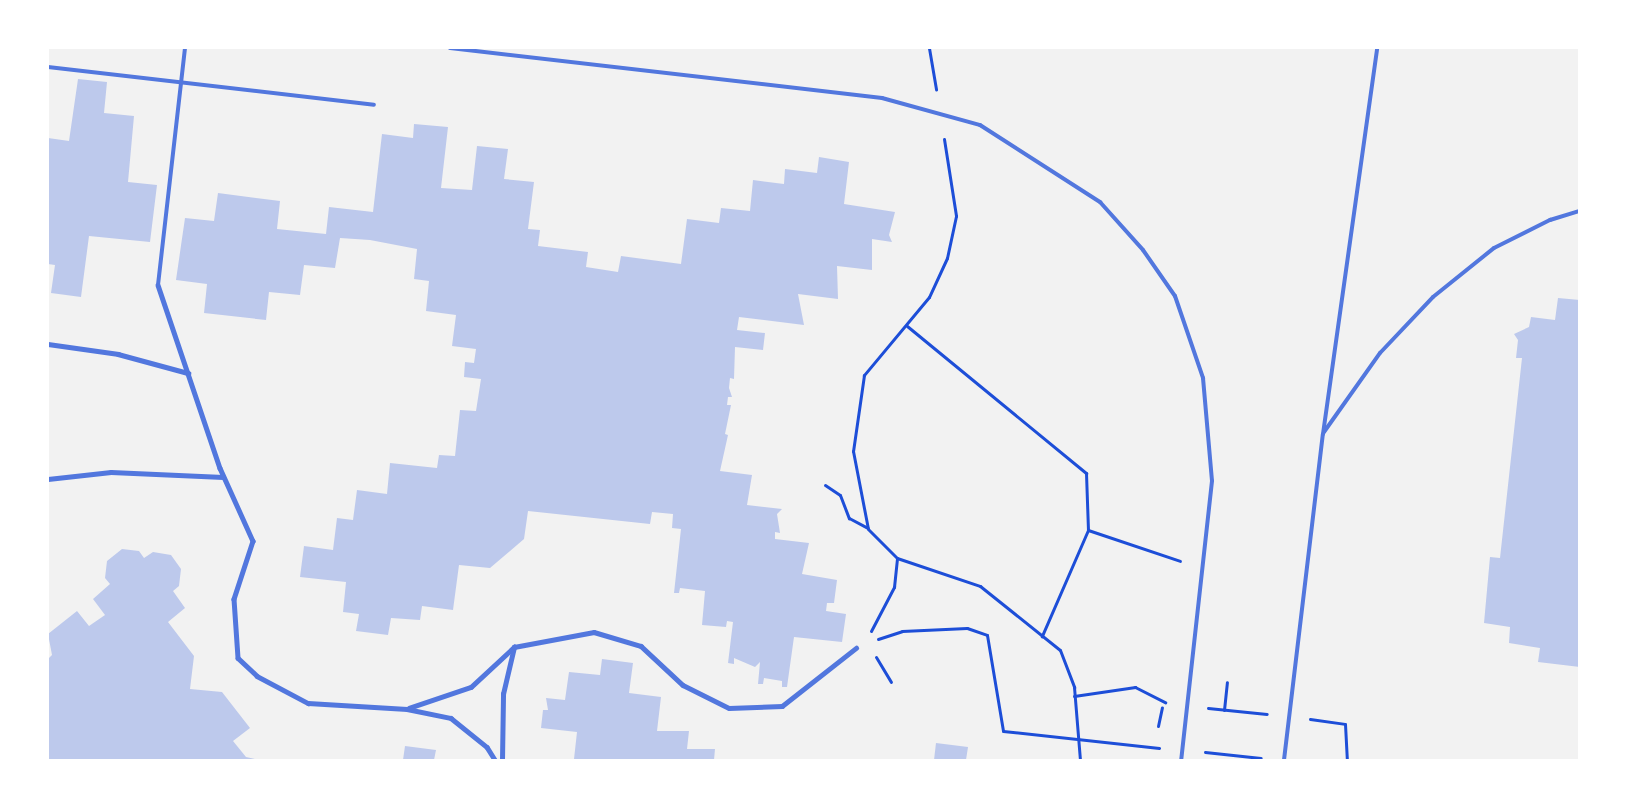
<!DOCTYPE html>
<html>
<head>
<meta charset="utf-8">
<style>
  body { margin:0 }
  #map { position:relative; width:1627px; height:808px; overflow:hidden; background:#f2f2f2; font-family:Quicksand,sans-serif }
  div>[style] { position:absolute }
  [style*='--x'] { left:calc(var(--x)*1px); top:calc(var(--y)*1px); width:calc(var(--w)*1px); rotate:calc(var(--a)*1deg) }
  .building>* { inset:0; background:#bdc9ec }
  .path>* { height:3px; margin:-1.5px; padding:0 1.5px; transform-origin:1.5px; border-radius:1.5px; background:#1d4ed8 }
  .service>* { height:4px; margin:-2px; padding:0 2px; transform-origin:2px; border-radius:2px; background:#5277de }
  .pedestrian>* { height:4.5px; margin:-2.25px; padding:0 2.25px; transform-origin:2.25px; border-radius:2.25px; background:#5277de }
  span { translate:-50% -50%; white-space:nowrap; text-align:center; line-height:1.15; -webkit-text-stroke:5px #fff; paint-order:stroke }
  .frame { position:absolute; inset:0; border:49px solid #fff; pointer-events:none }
</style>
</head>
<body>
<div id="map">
  <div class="building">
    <div style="clip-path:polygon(78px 79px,107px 82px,104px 113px,134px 116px,128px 182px,157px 185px,150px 242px,89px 236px,81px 297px,51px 293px,55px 265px,48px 264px,48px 138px,69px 141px)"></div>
    <div style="clip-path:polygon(414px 124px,448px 127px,441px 188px,472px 190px,477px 146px,508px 149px,504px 179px,534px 182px,528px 229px,540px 230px,538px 246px,588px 252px,586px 267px,618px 272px,621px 256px,681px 264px,687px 219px,719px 223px,721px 208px,750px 211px,753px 180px,784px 184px,785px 169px,817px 173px,819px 157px,849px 162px,844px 204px,895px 212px,889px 235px,892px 242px,872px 239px,872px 270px,837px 266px,838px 299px,798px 294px,804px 325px,739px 317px,737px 330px,765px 333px,763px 350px,735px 347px,734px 379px,730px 378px,729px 388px,732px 397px,728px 397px,727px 405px,731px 405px,725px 434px,728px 435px,720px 471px,752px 475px,747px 505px,782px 509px,777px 514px,780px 533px,775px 532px,775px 539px,809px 543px,802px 574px,837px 580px,834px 603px,827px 603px,826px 611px,846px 614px,842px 642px,794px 637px,787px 687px,782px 687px,782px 681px,764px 678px,763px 684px,758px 684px,760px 662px,755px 667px,734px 658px,734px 664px,728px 663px,733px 622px,727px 621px,726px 627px,702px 625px,705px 591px,680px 588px,679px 593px,674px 593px,681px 529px,672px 528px,673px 514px,652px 512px,650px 524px,528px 511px,524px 539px,490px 568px,459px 565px,453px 610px,422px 606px,420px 620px,391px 618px,388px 635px,356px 631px,359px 614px,343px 612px,346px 582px,300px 577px,304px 546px,333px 550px,337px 518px,353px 520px,357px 490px,387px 494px,390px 463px,437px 468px,439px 455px,455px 456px,460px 410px,476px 411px,481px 379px,464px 377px,465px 362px,474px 363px,476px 349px,452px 346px,456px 315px,426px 311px,429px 281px,414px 279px,417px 249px,370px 240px,340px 238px,335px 268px,304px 265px,300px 295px,269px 292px,266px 320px,204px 313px,207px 284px,176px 280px,185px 218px,214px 221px,218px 193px,280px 201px,277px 229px,326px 234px,329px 207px,373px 212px,382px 134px,413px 138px)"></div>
    <div style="clip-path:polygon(1558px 298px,1580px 300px,1580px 667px,1538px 662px,1540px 648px,1509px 643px,1510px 627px,1484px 623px,1490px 557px,1500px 558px,1522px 358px,1516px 358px,1518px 340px,1514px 334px,1529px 327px,1531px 317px,1555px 320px)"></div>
    <div style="clip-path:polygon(122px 549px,139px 551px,144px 558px,153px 552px,171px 555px,181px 569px,179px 586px,173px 591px,185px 608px,168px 622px,194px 656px,190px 689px,222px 692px,250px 728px,233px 741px,246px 757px,260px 760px,48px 760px,48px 659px,52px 655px,48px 634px,77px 611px,89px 626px,105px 615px,93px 599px,110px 584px,105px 578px,107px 561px)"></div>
    <div style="clip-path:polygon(602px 659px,633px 663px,629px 693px,661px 697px,657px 731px,689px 731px,687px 749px,715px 749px,714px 760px,569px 760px,574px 759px,577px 732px,541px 728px,543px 710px,548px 710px,546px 698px,565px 700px,569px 672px,600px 675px)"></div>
    <div style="clip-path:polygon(936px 743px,968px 747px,966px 760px,934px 760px)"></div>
    <div style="clip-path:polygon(405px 746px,436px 750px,434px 760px,403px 760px)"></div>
  </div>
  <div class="path">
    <div style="--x:929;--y:48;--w:42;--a:80.3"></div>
    <div style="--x:944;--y:139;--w:78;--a:81.1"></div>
    <div style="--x:956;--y:216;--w:43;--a:102.1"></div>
    <div style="--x:947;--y:258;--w:43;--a:114.8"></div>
    <div style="--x:929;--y:297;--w:102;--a:129.8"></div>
    <div style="--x:864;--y:375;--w:77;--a:98.2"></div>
    <div style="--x:853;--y:451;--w:79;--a:79.1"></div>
    <div style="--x:868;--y:529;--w:41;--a:45"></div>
    <div style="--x:897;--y:558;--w:88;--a:18.6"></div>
    <div style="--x:980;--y:586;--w:102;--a:38.7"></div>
    <div style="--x:1060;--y:650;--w:40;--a:69"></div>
    <div style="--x:1074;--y:687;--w:73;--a:85.3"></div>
    <div style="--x:907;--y:326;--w:232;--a:39.4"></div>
    <div style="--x:1086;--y:473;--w:57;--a:88"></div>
    <div style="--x:1088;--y:530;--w:116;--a:113.5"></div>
    <div style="--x:825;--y:485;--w:18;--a:34"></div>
    <div style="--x:840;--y:495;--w:25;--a:69"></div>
    <div style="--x:849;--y:518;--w:21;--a:28"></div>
    <div style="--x:1088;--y:530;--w:97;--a:18.6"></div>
    <div style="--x:871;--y:631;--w:50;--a:-62.4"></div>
    <div style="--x:894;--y:587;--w:29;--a:-84"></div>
    <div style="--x:878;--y:639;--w:25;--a:-18"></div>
    <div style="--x:902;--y:631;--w:65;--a:-2.6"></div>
    <div style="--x:967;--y:628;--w:21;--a:19"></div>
    <div style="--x:987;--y:635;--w:97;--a:80.5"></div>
    <div style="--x:1003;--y:731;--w:157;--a:6.2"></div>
    <div style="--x:876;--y:657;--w:29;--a:59"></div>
    <div style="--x:1074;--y:696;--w:62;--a:-8.4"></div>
    <div style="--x:1135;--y:687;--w:34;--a:27"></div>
    <div style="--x:1208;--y:708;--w:59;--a:5.8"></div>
    <div style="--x:1224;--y:710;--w:28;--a:-84"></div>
    <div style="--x:1310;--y:719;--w:35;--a:8"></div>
    <div style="--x:1345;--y:724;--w:36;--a:87"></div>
    <div style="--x:1158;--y:726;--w:19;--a:-78"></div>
    <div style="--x:1205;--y:752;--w:56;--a:6.1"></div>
  </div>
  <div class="service">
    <div style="--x:450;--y:48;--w:435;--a:6.6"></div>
    <div style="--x:882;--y:98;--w:102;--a:15.4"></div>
    <div style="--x:980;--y:125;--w:143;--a:32.7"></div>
    <div style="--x:1100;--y:202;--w:64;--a:48.1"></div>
    <div style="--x:1143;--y:250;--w:56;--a:55.2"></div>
    <div style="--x:1175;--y:296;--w:87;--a:71.1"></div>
    <div style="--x:1203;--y:378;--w:103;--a:85"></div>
    <div style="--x:1212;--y:481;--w:281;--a:96.3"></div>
    <div style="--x:48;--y:67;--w:328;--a:6.6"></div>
    <div style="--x:158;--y:285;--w:239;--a:-83.5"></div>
    <div style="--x:1324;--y:432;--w:97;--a:-54.7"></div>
    <div style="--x:1380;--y:353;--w:77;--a:-46.6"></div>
    <div style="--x:1433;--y:297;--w:78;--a:-38.8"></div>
    <div style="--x:1494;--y:248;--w:63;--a:-26.6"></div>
    <div style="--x:1550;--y:220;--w:31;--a:-17"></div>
    <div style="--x:1284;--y:760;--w:328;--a:-83.2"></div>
    <div style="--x:1323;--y:434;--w:390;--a:-82"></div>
  </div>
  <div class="pedestrian">
    <div style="--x:158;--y:285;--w:193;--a:71.3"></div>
    <div style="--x:220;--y:468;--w:80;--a:65.7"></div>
    <div style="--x:253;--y:541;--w:61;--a:108.1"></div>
    <div style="--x:234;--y:599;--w:59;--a:86.1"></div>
    <div style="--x:238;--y:658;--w:26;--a:43"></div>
    <div style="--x:257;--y:676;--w:58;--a:27.9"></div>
    <div style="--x:308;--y:703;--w:99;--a:3.5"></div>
    <div style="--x:407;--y:709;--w:45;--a:11.6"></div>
    <div style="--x:451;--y:718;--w:46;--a:38.9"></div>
    <div style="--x:487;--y:747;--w:15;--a:58"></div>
    <div style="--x:48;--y:344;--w:71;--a:8.1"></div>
    <div style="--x:118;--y:354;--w:73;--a:15.2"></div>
    <div style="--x:48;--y:479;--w:63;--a:-6.3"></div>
    <div style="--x:111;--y:472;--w:112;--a:2.6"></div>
    <div style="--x:409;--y:708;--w:65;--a:-18.7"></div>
    <div style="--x:471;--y:687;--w:59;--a:-42.9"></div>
    <div style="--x:502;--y:760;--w:66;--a:-89.1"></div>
    <div style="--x:503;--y:694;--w:48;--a:-76.8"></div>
    <div style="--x:514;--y:647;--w:81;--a:-10.6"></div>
    <div style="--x:594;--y:632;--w:49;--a:16.6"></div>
    <div style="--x:641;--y:646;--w:57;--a:42.9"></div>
    <div style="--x:683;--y:685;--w:51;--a:26.6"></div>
    <div style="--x:729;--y:708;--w:53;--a:-2.2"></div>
    <div style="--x:782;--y:706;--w:94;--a:-38.1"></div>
  </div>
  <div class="frame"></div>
</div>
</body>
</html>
